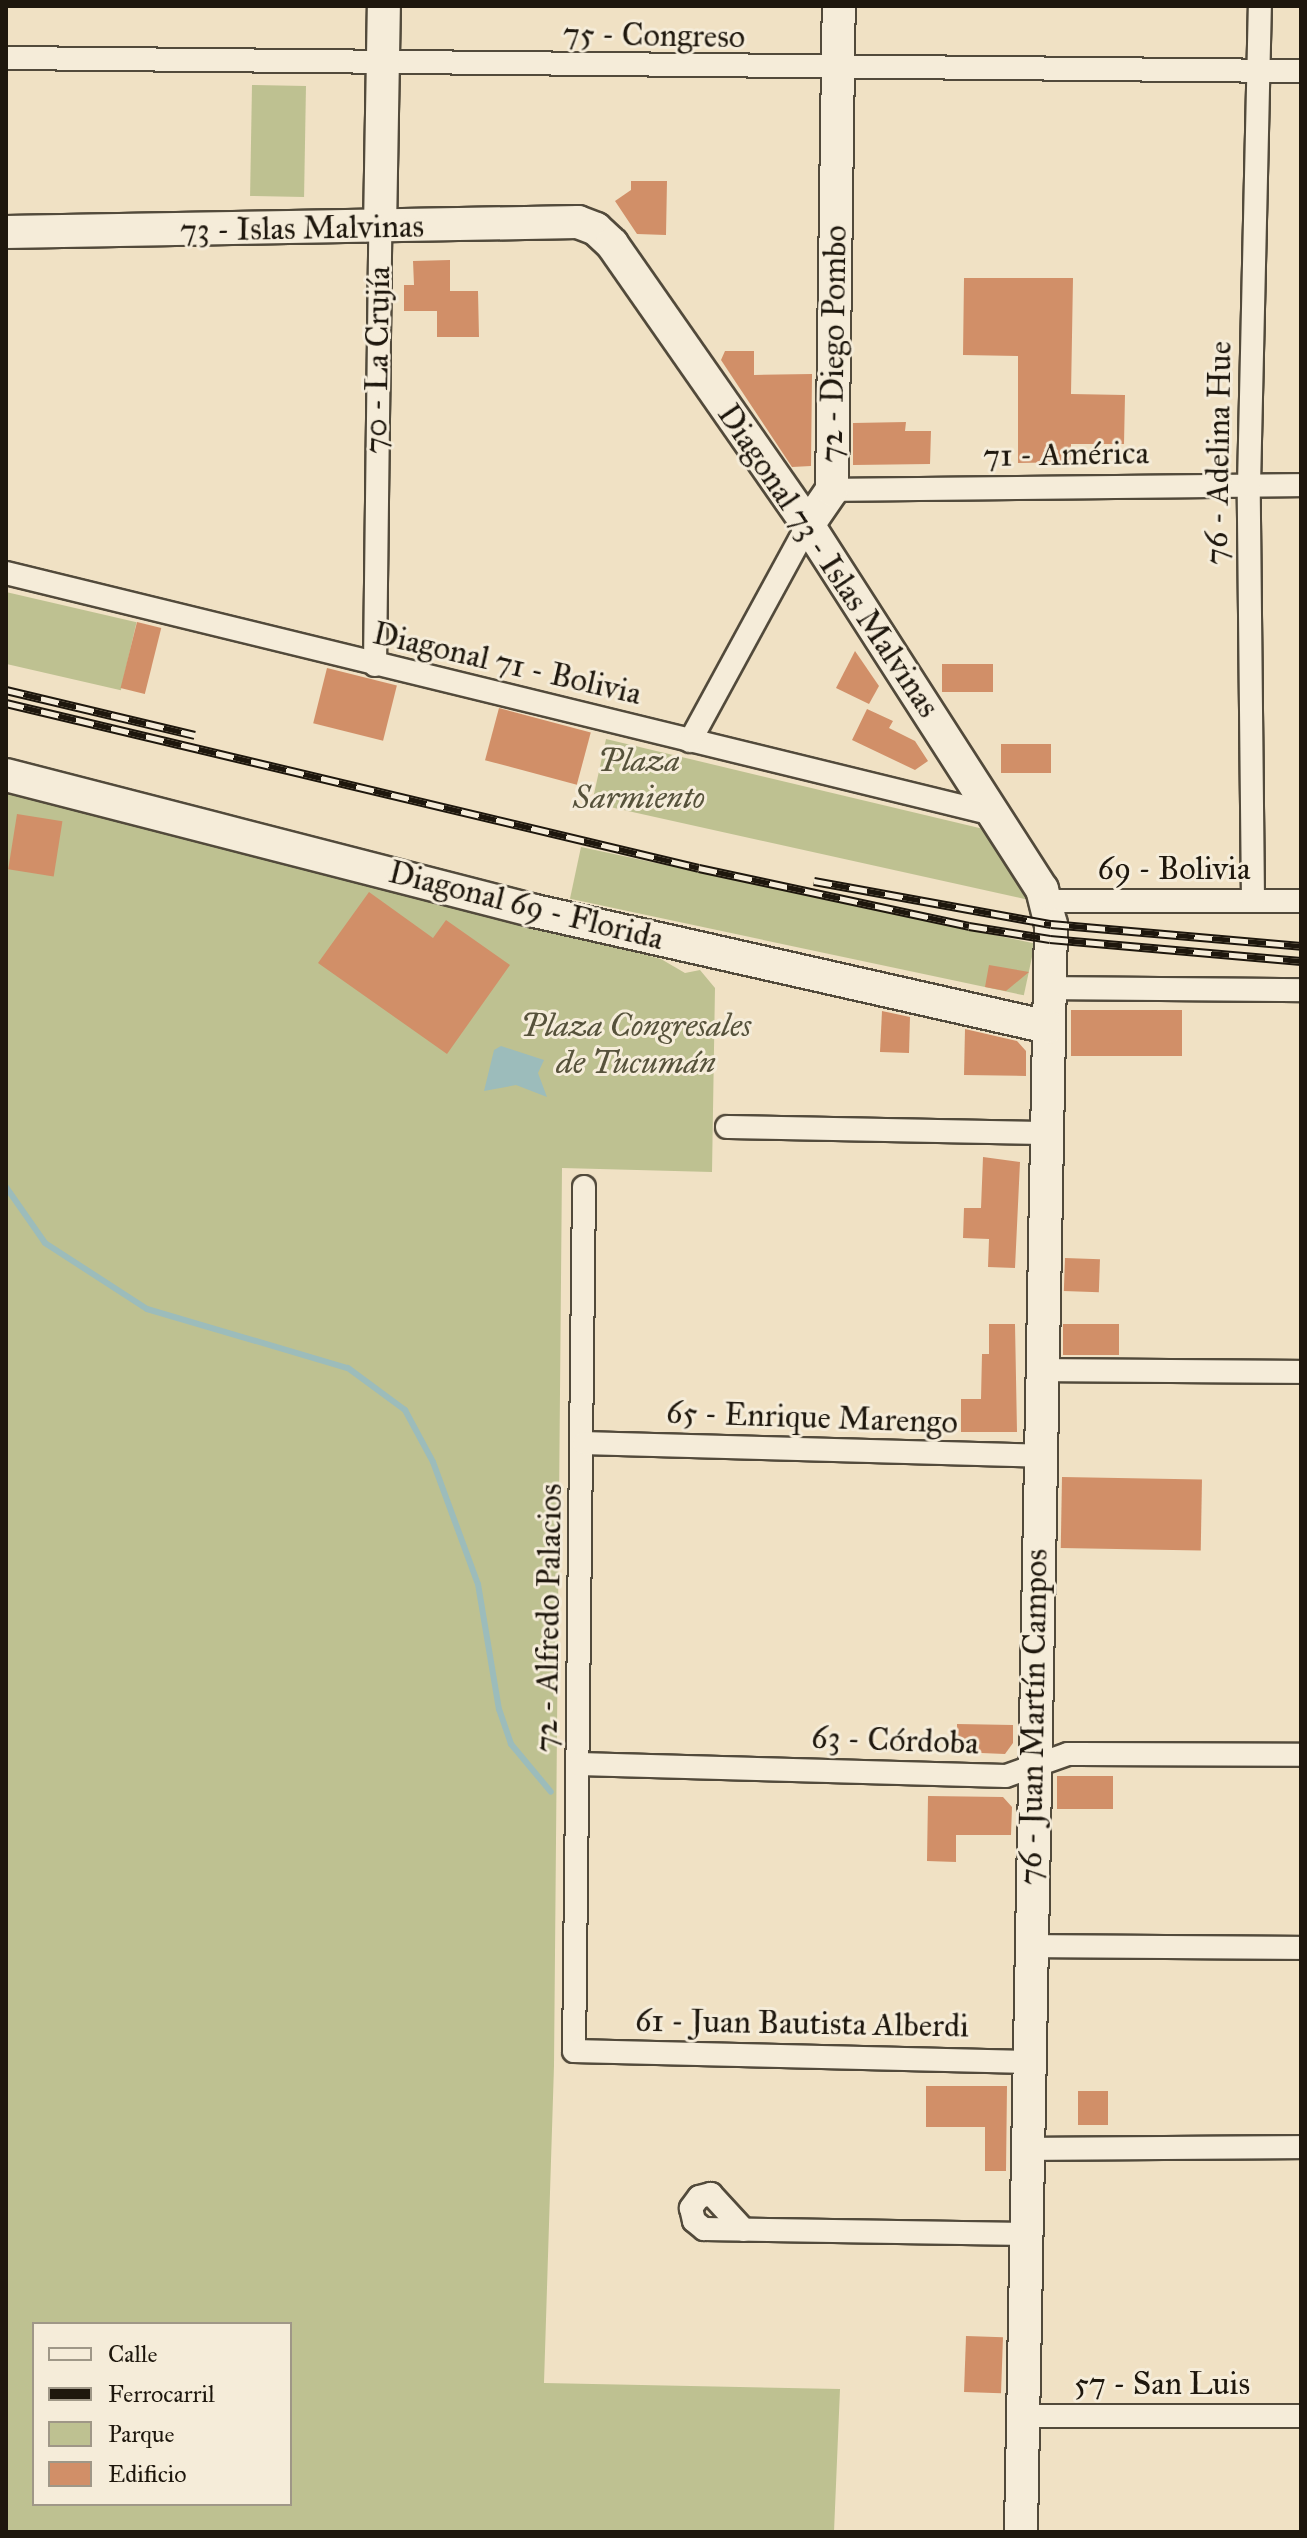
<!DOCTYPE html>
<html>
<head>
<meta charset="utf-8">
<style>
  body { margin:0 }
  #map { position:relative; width:1307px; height:2538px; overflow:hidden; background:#f0e1c4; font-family:"IM FELL Great Primer",serif }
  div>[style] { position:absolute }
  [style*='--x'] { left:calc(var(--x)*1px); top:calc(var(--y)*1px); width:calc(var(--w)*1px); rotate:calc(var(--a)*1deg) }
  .green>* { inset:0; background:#bec191; transform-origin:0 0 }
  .water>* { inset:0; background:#9cbcbb }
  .stream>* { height:6px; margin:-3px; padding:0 3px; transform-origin:3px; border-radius:3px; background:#9cbcbb }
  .building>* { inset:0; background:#d18f68; transform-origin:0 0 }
  .roads { filter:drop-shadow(2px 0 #524a3b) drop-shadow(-2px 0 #524a3b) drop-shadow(0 2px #524a3b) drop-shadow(0 -2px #524a3b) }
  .street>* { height:22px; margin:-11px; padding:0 11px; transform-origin:11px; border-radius:11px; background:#f5ecd9 }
  .secondary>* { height:32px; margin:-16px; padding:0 16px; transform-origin:16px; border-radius:16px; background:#f5ecd9 }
  .rail>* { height:9px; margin-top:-4.5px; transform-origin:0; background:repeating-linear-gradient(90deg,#f5ecd9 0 18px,#1e170d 0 36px); box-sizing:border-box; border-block:2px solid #1e170d }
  span { translate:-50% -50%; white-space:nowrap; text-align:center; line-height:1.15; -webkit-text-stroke:6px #f5ecd9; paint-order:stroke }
  .street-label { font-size:32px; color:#1e170d }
  .park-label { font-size:32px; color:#56523b; font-style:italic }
  .frame { position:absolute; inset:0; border:8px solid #1e170d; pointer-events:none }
  .legend { position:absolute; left:32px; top:2322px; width:260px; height:184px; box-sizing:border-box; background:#f5ecd9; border:2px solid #9f9787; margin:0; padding:10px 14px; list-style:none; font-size:24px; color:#1e170d }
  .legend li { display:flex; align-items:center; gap:16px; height:40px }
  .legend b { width:40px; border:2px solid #9f9787 }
</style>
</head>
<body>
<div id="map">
  <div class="green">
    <div style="left:252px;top:85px;width:54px;height:111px;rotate:1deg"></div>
    <div style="left:6px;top:592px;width:134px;height:70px;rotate:13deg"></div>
    <div style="clip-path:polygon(606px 739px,992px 831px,1038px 902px,592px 803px)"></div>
    <div style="clip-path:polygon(evenodd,6px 783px,661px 959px,685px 973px,700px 970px,715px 988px,712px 1172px,562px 1168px,554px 2066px,544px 2383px,840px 2389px,834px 2532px,6px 2532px,6px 783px,34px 2324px,290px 2324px,290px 2504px,34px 2504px,34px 2324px)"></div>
    <div style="left:581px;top:847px;width:464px;height:53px;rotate:12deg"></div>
  </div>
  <div class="water">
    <div style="clip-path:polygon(501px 1046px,544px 1060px,538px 1073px,547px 1097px,516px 1085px,484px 1091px,494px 1050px)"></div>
  </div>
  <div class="stream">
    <div style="--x:6;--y:1187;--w:68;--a:55.1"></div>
    <div style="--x:45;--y:1243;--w:121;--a:32.9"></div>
    <div style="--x:147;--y:1309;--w:209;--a:16.4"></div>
    <div style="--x:348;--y:1368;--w:71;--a:36.4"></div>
    <div style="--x:405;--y:1410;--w:59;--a:61.7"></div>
    <div style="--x:433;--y:1462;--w:130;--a:69.8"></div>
    <div style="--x:478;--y:1584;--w:127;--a:80.5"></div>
    <div style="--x:499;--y:1709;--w:37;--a:71"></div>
    <div style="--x:511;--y:1744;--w:62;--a:50.2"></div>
  </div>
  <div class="building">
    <div style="clip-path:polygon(631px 181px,667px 181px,666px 235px,637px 234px,615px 201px,631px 190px)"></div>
    <div style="clip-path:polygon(450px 260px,450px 291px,478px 291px,479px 337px,437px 337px,437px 311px,404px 311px,404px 285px,414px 285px,413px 261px)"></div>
    <div style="clip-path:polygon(964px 278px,1073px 278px,1071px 394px,1125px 395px,1124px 444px,1071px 444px,1071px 462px,1018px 463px,1018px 356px,963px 355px)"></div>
    <div style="clip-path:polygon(725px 351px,754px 351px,754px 375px,812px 374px,811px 466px,792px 467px,721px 360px)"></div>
    <div style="clip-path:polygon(906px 422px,905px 431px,931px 431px,930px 464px,853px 465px,853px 423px)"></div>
    <div style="left:137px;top:622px;width:25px;height:68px;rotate:14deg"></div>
    <div style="clip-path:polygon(855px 651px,879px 686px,869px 704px,836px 688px)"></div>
    <div style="left:993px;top:664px;width:28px;height:51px;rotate:90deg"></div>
    <div style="left:327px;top:668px;width:72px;height:57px;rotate:14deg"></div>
    <div style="left:499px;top:708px;width:95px;height:54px;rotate:15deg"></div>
    <div style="clip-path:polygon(867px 709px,893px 721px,889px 728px,915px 741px,928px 761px,915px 770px,852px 740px)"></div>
    <div style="left:1051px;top:744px;width:29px;height:50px;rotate:90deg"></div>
    <div style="left:17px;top:814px;width:46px;height:56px;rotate:9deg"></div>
    <div style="clip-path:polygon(369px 892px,433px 938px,446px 920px,510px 965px,447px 1054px,318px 963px)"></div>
    <div style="clip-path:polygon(989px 965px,1029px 972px,1006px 991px,985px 987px)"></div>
    <div style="left:1071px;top:1010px;width:111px;height:46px"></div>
    <div style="clip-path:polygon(882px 1011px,910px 1017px,909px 1053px,880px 1052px)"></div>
    <div style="clip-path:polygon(965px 1029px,1017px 1041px,1026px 1051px,1026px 1076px,964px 1075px)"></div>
    <div style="clip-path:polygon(983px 1157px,1020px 1162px,1015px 1268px,988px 1267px,989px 1239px,963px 1238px,964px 1208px,981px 1208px)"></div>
    <div style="left:1065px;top:1258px;width:35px;height:33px;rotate:2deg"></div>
    <div style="clip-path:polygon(989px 1324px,1015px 1324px,1017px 1432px,961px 1432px,961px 1399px,981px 1399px,982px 1354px,989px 1354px)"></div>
    <div style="left:1063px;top:1324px;width:56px;height:31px"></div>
    <div style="left:1062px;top:1477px;width:140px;height:71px;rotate:1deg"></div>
    <div style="clip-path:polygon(957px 1724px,1013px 1725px,1013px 1743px,1005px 1754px,957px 1752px)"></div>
    <div style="left:1113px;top:1776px;width:33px;height:56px;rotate:90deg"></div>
    <div style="clip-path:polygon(928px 1796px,1003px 1797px,1012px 1807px,1011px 1835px,956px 1835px,956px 1862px,927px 1861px)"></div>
    <div style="clip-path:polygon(926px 2086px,1007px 2086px,1006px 2171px,985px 2171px,985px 2127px,926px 2127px)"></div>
    <div style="left:1078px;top:2091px;width:30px;height:34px"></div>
    <div style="left:966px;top:2336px;width:37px;height:56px;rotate:2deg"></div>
  </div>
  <div class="roads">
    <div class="street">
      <div style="--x:6;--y:58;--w:1295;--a:0.58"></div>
      <div style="--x:832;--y:490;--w:469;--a:-0.6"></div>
      <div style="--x:6;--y:573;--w:1016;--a:13.72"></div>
      <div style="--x:375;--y:665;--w:437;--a:-89.3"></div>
      <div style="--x:690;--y:741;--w:246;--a:-61.4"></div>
      <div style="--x:1047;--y:901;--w:254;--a:0"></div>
      <div style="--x:1253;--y:901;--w:416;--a:-90.6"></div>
      <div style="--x:1249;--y:485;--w:479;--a:-88.7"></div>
      <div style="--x:1049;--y:988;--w:252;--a:0.5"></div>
      <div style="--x:727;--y:1127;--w:317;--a:1.1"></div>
      <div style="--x:584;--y:1187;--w:864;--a:90.66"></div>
      <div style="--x:574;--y:2051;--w:454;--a:1.4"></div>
      <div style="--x:1040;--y:1370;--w:261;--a:0.4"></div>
      <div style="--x:584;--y:1443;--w:455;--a:1.6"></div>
      <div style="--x:579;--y:1764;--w:427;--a:1.6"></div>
      <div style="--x:1006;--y:1776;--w:66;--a:-19.5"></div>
      <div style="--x:1068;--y:1754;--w:233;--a:0.2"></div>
      <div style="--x:1030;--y:1946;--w:271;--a:0.4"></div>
      <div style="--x:1027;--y:2149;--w:274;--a:-0.4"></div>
      <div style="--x:744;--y:2230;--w:49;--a:-132.5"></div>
      <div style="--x:711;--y:2194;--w:12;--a:166"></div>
      <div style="--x:699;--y:2197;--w:14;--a:126"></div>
      <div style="--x:691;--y:2208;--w:13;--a:77"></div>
      <div style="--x:694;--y:2221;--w:13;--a:39"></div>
      <div style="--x:704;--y:2229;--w:322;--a:0.9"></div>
      <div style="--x:1022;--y:2416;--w:279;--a:0"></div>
    </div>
    <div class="secondary">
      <div style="--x:380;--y:228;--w:222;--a:-89"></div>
      <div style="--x:6;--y:232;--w:572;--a:-1"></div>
      <div style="--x:578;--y:222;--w:19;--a:21"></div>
      <div style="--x:596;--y:229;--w:22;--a:43"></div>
      <div style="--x:612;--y:244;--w:343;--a:55.1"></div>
      <div style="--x:808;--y:525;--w:433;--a:57.3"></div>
      <div style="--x:1042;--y:889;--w:36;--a:76"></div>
      <div style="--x:1051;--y:924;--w:1608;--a:91.07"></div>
      <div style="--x:808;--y:525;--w:42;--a:-55.6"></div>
      <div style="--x:832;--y:490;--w:484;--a:-89.2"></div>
      <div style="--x:6;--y:775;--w:546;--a:14.42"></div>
      <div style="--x:535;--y:911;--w:526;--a:12.74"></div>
    </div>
  </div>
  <div class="rail">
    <div style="--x:6;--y:690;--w:194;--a:13.4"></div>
    <div style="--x:6;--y:703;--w:712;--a:13.39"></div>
    <div style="--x:699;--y:868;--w:276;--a:12.1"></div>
    <div style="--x:969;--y:926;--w:82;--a:9.1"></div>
    <div style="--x:1050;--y:939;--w:252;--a:5"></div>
    <div style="--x:814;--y:881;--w:241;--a:10.3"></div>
    <div style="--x:1051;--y:924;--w:251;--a:5"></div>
  </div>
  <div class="street-label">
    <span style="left:654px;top:36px;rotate:1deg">75 - Congreso</span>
    <span style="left:302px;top:229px;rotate:-1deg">73 - Islas Malvinas</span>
    <span style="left:834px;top:344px;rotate:-89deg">72 - Diego Pombo</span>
    <span style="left:378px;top:360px;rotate:-89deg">70 - La Crujía</span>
    <span style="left:1219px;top:453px;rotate:-89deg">76 - Adelina Hue</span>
    <span style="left:1066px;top:455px;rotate:-1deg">71 - América</span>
    <span style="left:828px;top:561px;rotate:56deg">Diagonal 73 - Islas Malvinas</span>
    <span style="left:507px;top:664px;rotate:13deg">Diagonal 71 - Bolivia</span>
    <span style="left:1174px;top:869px">69 - Bolivia</span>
    <span style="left:526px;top:906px;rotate:14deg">Diagonal 69 - Florida</span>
    <span style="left:812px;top:1418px;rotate:2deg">65 - Enrique Marengo</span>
    <span style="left:549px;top:1618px;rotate:-89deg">72 - Alfredo Palacios</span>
    <span style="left:1034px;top:1717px;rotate:-89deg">76 - Juan Martín Campos</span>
    <span style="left:895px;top:1741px;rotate:2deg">63 - Córdoba</span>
    <span style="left:802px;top:2024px;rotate:1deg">61 - Juan Bautista Alberdi</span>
    <span style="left:1162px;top:2384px">57 - San Luis</span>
  </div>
  <div class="park-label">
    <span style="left:639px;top:780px">Plaza<br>Sarmiento</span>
    <span style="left:636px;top:1045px">Plaza Congresales<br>de Tucumán</span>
  </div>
  <div class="frame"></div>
  <ul class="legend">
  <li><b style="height:10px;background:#f5ecd9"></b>Calle</li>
  <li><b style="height:10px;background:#1e170d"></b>Ferrocarril</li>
  <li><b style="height:22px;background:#bec191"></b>Parque</li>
  <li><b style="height:22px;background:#d18f68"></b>Edificio</li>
  </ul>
</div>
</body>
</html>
